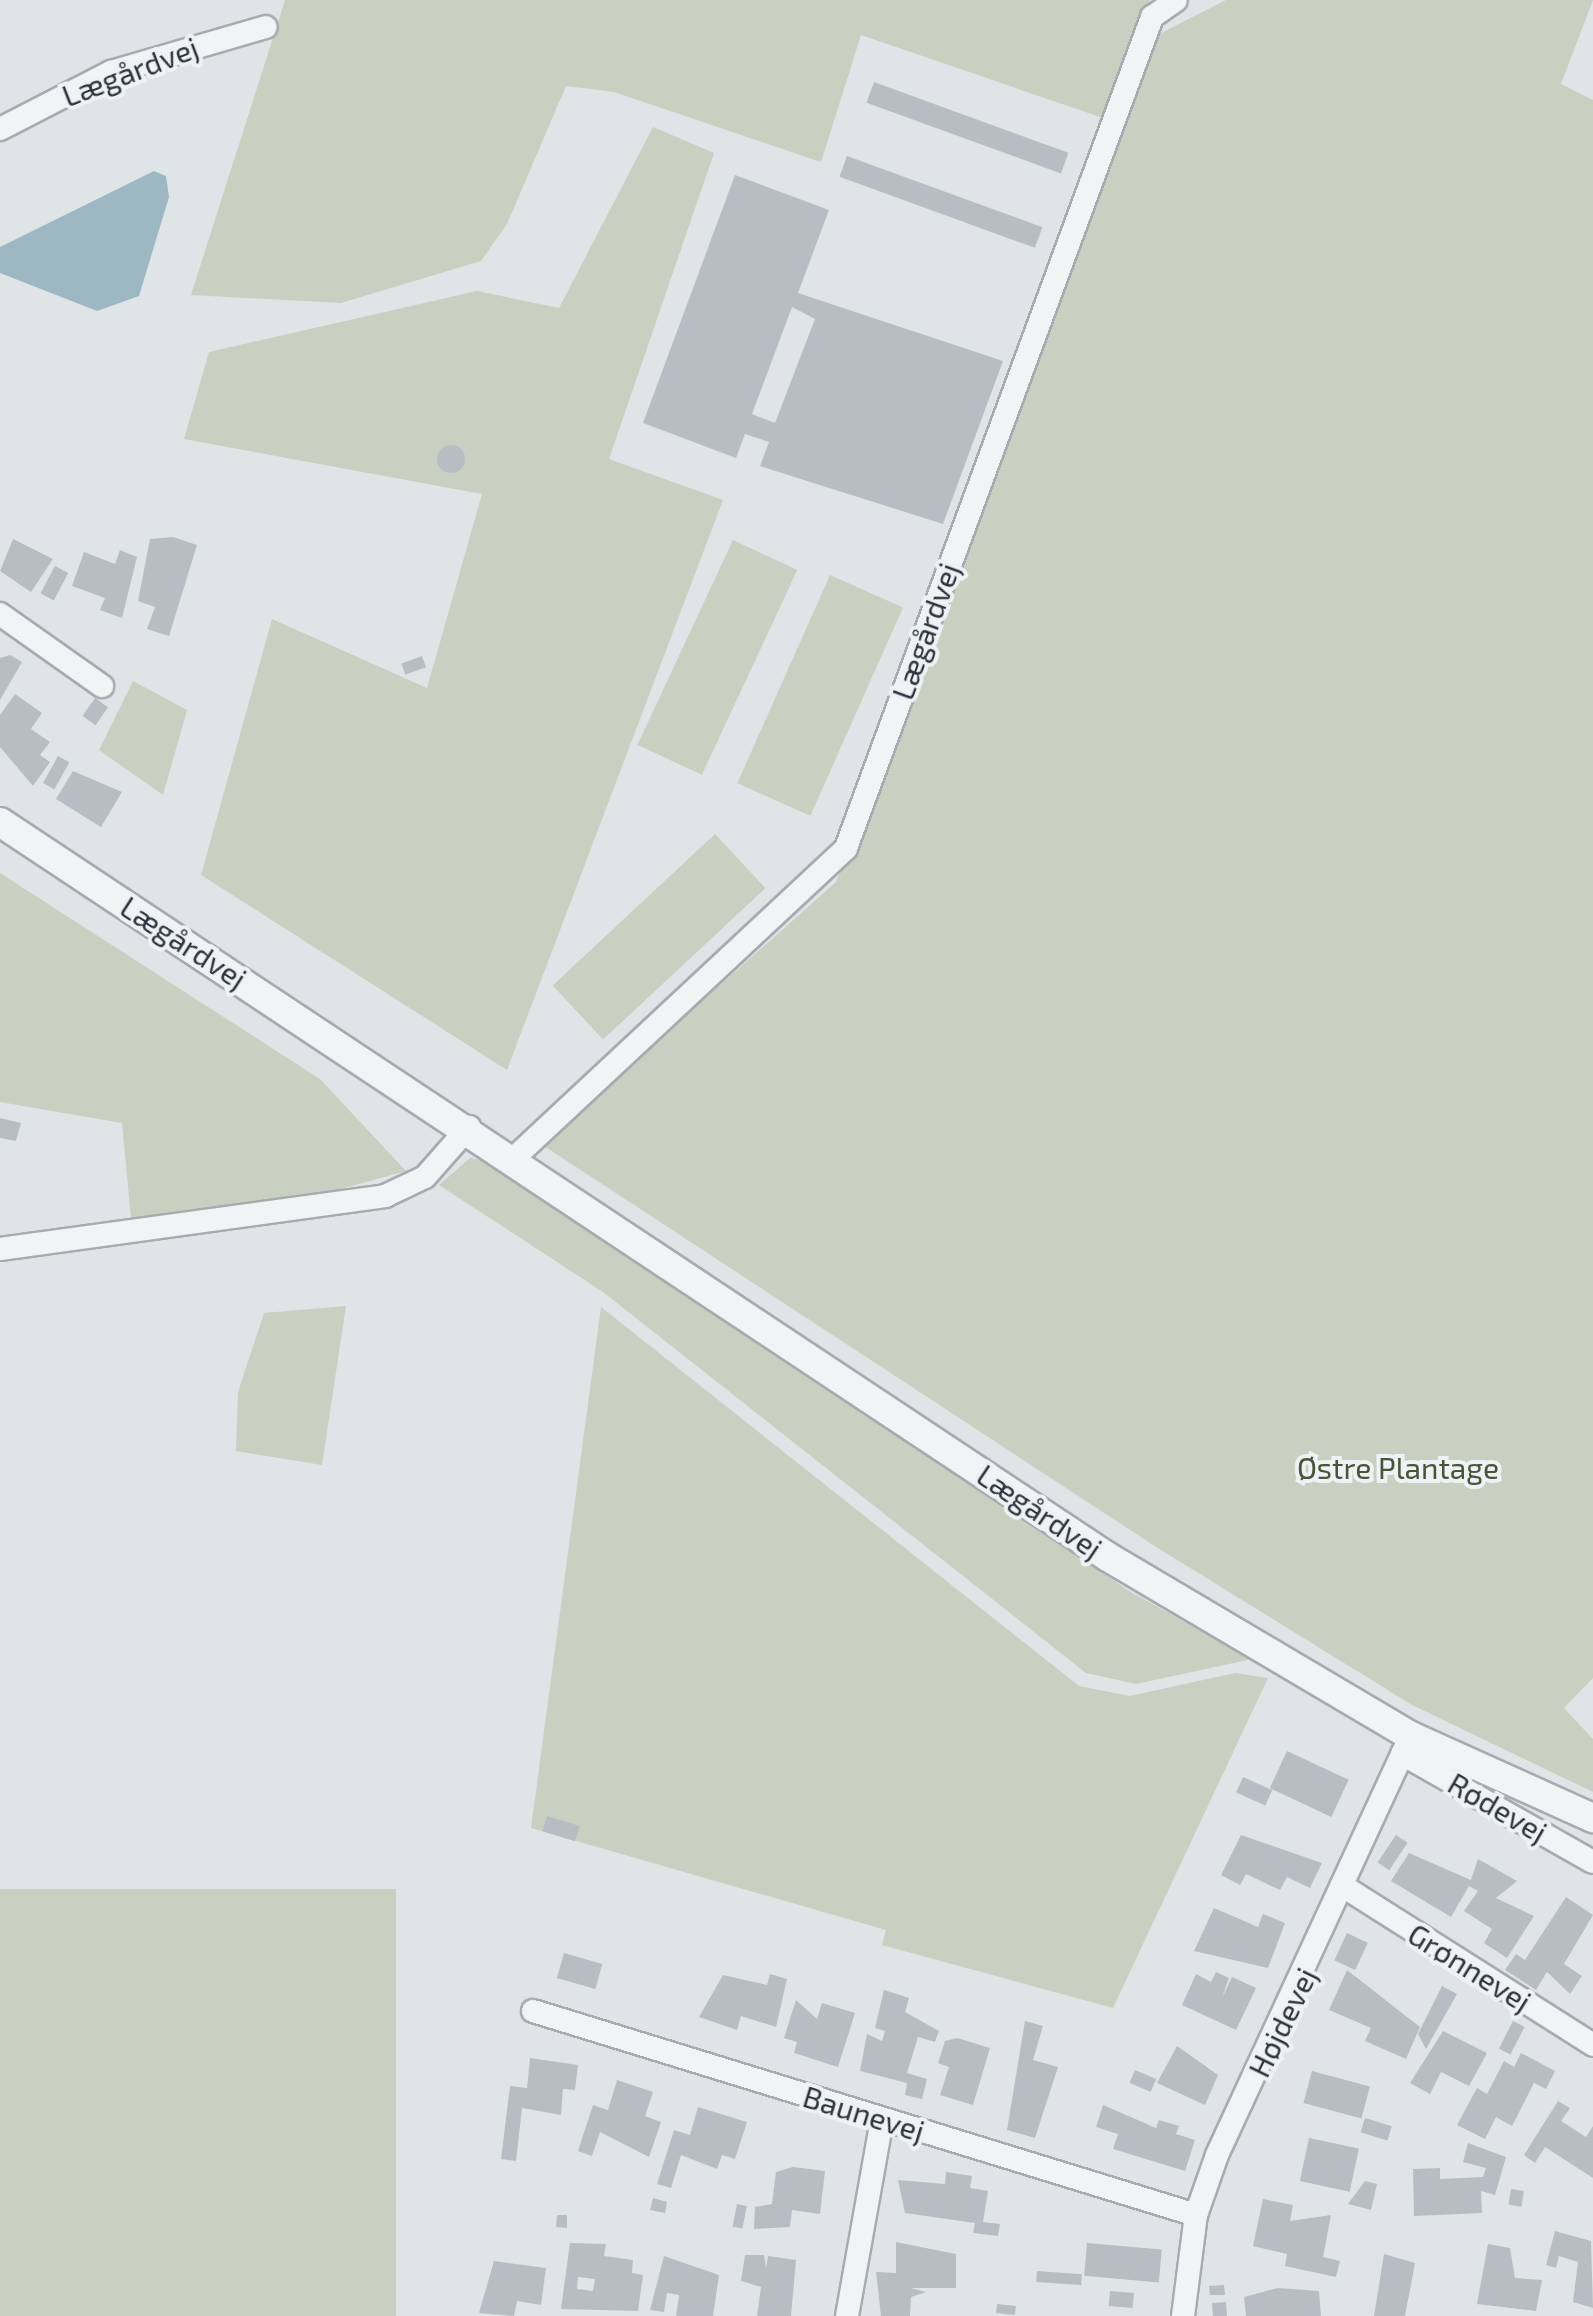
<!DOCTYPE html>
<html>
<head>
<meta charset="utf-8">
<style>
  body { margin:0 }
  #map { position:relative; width:1593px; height:2316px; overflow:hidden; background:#dfe4e7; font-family:"Exo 2",sans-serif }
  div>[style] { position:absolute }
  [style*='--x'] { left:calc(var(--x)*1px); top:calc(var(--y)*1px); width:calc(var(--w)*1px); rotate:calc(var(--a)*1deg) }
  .green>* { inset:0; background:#c8d0c1; transform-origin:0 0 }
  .water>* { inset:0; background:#9eb8c3 }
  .building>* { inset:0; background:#b7bec3; transform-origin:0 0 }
  .round { border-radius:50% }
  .roads { filter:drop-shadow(2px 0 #a5acb0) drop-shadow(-2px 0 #a5acb0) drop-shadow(0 2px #a5acb0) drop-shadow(0 -2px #a5acb0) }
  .minor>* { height:22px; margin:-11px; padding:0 11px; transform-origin:11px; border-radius:11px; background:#f1f4f5 }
  .tertiary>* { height:28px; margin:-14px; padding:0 14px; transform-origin:14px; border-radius:14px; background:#f1f4f5 }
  span { translate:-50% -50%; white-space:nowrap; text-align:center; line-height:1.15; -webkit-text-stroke:8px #eef2f4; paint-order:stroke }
  .street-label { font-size:30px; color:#2a343c }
  .park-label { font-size:30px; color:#455639 }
</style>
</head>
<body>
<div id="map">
  <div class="green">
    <div style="clip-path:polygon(285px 0,1150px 0,1106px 119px,861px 35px,821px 162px,614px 92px,566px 86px,507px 224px,481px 261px,341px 303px,191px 295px)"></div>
    <div style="clip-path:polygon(1226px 0,1593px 0,1561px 84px,1593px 100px,1593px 1678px,1564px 1708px,1593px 1739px,1593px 1792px,1412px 1705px,1153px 1545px,541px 1144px,836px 882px,1159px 34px)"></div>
    <div style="clip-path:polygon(653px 127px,714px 153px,609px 459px,723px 500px,507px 1070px,201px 875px,272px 619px,427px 688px,482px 494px,184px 439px,209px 352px,477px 291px,559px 308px)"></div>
    <div style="left:733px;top:540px;width:71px;height:226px;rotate:25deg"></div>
    <div style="left:830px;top:575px;width:80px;height:228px;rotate:24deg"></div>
    <div style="clip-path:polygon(133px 681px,187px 710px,163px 795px,99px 750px)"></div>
    <div style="left:715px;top:834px;width:74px;height:222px;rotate:47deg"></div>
    <div style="clip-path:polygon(0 873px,320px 1079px,406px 1171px,326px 1193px,131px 1218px,122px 1123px,0 1102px)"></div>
    <div style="clip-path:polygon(470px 1158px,495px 1163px,1129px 1591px,1252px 1659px,1136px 1684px,1086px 1673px,603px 1292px,439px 1185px)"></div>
    <div style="clip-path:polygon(346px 1306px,322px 1465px,236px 1451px,238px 1392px,264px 1313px)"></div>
    <div style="clip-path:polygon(601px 1307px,1079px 1686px,1130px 1696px,1235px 1673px,1268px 1678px,1113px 2008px,882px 1945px,886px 1930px,531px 1828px)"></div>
    <div style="left:0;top:1889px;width:396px;height:427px"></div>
  </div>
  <div class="water">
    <div style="clip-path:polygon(154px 171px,166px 176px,169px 197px,139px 296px,97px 311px,0 273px,0 247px)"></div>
  </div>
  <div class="building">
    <div style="left:874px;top:82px;width:207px;height:22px;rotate:20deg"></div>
    <div style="left:847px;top:156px;width:208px;height:22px;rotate:20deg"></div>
    <div style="clip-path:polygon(evenodd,735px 175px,829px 210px,798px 293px,1003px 361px,943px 524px,760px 466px,769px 442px,745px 434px,736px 458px,643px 423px,735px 175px,792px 307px,815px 319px,775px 423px,752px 414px,792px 307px)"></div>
    <div class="round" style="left:437px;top:445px;width:28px;height:28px"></div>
    <div style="clip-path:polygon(173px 537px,197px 545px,169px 636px,147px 629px,155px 607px,138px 601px,150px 539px)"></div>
    <div style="clip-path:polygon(13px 539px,53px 559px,31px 592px,0 571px)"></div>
    <div style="clip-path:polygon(120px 550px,137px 557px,122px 618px,100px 610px,105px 598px,72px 586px,84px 552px,115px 564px)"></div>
    <div style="left:55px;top:566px;width:15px;height:31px;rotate:28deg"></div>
    <div style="clip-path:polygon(10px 655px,22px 662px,0 700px,0 658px)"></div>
    <div style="left:422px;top:656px;width:12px;height:22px;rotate:70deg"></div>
    <div style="clip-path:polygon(15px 694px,42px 713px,31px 729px,50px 742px,40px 755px,50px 762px,33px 786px,0 747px,0 715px)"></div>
    <div style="left:95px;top:698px;width:16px;height:22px;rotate:35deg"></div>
    <div style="left:58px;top:756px;width:13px;height:31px;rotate:29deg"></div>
    <div style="clip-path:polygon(73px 771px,122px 792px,101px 827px,56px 799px)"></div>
    <div style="clip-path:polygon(0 1118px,21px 1123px,16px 1141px,0 1138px)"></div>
    <div style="left:1287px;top:1751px;width:68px;height:41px;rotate:25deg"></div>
    <div style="left:1243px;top:1777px;width:32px;height:17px;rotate:24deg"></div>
    <div style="left:547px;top:1816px;width:34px;height:16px;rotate:17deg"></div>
    <div style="clip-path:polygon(1241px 1835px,1322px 1863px,1310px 1888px,1287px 1877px,1280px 1890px,1246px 1874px,1240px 1885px,1221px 1875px)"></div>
    <div style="left:1396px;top:1835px;width:14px;height:33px;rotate:34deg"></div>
    <div style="clip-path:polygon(1409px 1853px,1471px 1880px,1478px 1859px,1517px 1881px,1496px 1898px,1534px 1916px,1507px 1958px,1484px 1943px,1492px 1929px,1464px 1911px,1478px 1891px,1469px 1886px,1451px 1917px,1391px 1881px)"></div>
    <div style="clip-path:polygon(1566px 1897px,1593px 1915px,1564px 1964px,1582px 1976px,1570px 1994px,1547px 1972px,1536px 1990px,1505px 1970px,1516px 1954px,1525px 1960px)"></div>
    <div style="clip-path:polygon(1214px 1908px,1258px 1927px,1263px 1914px,1285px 1923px,1268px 1968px,1194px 1951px)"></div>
    <div style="left:1347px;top:1933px;width:23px;height:30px;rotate:25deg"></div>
    <div style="left:564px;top:1953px;width:40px;height:26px;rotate:16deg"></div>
    <div style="clip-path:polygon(1347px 1970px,1420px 2027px,1406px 2059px,1365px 2041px,1371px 2028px,1329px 2010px)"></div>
    <div style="clip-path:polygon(1216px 1972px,1229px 1978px,1222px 1998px,1232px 1977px,1256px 1988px,1236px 2030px,1182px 2005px,1196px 1974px,1211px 1982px)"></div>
    <div style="clip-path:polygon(770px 1974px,787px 1979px,776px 2027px,741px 2016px,737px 2030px,699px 2017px,723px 1975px,767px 1985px)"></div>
    <div style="clip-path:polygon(1442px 1986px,1457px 1994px,1426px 2049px,1418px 2034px)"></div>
    <div style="clip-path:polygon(884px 1990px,909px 1998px,905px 2012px,939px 2031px,935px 2042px,918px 2037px,907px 2073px,927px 2079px,922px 2099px,905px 2095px,907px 2083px,860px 2071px,867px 2034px,882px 2041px,885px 2031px,875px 2028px)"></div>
    <div style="clip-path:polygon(796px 2000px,817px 2019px,822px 2003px,855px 2013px,838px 2067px,794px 2053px,797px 2042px,784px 2038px)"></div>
    <div style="clip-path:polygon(1025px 2021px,1043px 2026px,1033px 2060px,1058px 2067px,1035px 2138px,1007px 2130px)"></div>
    <div style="left:1513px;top:2021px;width:13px;height:31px;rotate:27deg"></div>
    <div style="clip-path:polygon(1443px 2031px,1487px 2053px,1469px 2086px,1441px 2072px,1430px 2094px,1410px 2083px)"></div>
    <div style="clip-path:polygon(957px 2038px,990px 2048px,973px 2105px,940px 2095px,949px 2067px,938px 2063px,945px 2041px)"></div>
    <div style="clip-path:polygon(1177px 2046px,1218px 2075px,1205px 2105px,1157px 2083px)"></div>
    <div style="clip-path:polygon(1521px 2053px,1555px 2071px,1546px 2089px,1534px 2083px,1512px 2126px,1496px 2117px,1485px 2139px,1457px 2125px,1477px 2088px,1487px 2094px,1504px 2061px,1514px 2067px)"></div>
    <div style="clip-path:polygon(530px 2058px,578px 2065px,575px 2090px,563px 2089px,561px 2115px,522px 2108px,516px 2161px,501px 2159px,510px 2086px,527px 2088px)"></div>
    <div style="left:1135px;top:2070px;width:23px;height:14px;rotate:23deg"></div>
    <div style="left:1312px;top:2071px;width:60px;height:33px;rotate:15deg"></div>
    <div style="clip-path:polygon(617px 2080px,653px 2092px,645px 2116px,661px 2122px,649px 2157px,600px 2132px,592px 2156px,578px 2151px,593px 2105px,608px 2110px)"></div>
    <div style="clip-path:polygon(1558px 2101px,1570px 2108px,1561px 2121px,1586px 2137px,1593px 2126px,1593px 2178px,1545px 2147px,1535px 2163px,1524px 2155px)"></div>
    <div style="clip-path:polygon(1103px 2105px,1156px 2128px,1159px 2120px,1179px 2126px,1176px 2134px,1195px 2140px,1185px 2171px,1113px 2149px,1118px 2134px,1096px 2127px)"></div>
    <div style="clip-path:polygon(698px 2107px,747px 2122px,735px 2159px,722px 2155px,717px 2169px,681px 2155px,671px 2188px,657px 2184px,674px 2130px,690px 2135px)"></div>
    <div style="left:1365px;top:2118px;width:28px;height:15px;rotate:17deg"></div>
    <div style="left:1309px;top:2138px;width:51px;height:44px;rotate:12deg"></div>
    <div style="clip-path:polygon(1468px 2143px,1506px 2157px,1495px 2195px,1481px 2191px,1482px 2213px,1414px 2216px,1413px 2169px,1440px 2168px,1440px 2179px,1483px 2177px,1486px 2168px,1463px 2162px)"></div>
    <div style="clip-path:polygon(793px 2167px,825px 2171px,820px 2214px,792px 2210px,790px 2227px,754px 2229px,755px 2207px,772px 2204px,776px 2172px)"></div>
    <div style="clip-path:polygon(946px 2172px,972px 2176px,970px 2188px,988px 2191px,983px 2222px,1000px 2224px,998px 2236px,973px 2233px,975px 2223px,905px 2213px,898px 2180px,945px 2184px)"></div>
    <div style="clip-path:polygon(1365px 2181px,1377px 2184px,1371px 2210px,1348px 2204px)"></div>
    <div style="left:1511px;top:2189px;width:13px;height:16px;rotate:9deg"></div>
    <div style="clip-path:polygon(653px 2198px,667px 2202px,665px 2213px,650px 2210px)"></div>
    <div style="clip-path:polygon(1263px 2199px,1293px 2205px,1290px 2221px,1331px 2215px,1323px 2257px,1340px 2261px,1336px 2277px,1285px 2266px,1287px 2254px,1253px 2246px)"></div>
    <div style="left:737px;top:2204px;width:10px;height:23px;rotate:11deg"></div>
    <div style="clip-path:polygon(557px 2215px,567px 2215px,567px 2228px,556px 2227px)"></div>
    <div style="clip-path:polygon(1555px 2231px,1591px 2241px,1593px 2308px,1573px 2302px,1578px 2262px,1559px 2256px,1556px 2268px,1546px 2265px)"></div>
    <div style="clip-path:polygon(896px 2242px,956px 2254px,956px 2288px,911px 2288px,926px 2292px,911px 2297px,910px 2316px,881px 2316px,876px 2272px,896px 2273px)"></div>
    <div style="clip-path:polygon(evenodd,570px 2243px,606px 2244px,604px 2256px,633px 2260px,632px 2273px,643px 2275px,638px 2311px,561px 2309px,570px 2243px,578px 2277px,595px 2279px,593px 2291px,577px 2289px,578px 2277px)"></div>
    <div style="left:1087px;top:2243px;width:75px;height:33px;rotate:5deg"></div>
    <div style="clip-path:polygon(1488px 2244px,1510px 2248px,1515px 2278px,1542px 2280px,1536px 2311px,1477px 2304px)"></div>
    <div style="clip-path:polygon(1384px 2254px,1415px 2263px,1405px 2316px,1374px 2316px)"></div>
    <div style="clip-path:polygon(745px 2255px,764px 2255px,766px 2268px,768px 2256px,796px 2260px,791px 2316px,757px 2316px,761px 2287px,741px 2281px)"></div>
    <div style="clip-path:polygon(664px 2256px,719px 2275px,713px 2316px,676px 2316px,679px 2295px,667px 2293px,664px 2312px,650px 2310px)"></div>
    <div style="clip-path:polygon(494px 2261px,546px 2268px,541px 2305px,517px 2301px,514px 2316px,479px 2313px)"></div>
    <div style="left:1037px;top:2271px;width:45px;height:11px;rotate:4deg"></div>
    <div style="clip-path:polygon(1224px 2285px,1225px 2295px,1210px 2295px,1209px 2286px)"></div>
    <div style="clip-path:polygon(1278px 2288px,1319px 2291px,1321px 2316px,1246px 2316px,1244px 2297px)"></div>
    <div style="left:1110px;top:2291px;width:24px;height:15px;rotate:5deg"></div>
    <div style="left:1226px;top:2302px;width:14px;height:14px;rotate:86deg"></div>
    <div style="left:997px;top:2304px;width:19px;height:9px;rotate:6deg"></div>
  </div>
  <div class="roads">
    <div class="minor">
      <div style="--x:0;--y:129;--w:125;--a:-27.2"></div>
      <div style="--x:111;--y:72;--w:161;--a:-16.2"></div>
      <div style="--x:0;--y:614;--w:125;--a:35.2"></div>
      <div style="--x:514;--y:1158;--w:454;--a:-43"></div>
      <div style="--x:846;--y:848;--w:886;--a:-69.78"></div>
      <div style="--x:1152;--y:17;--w:29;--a:-35"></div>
      <div style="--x:0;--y:1249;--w:389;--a:-7.8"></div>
      <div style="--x:385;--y:1196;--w:44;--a:-25.4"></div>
      <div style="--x:425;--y:1177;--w:67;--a:-48.7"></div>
      <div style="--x:1402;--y:1754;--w:219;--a:29.5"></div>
      <div style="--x:1346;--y:1888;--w:293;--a:32.4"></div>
      <div style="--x:533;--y:2011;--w:694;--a:17.1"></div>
      <div style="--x:847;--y:2316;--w:200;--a:-79.9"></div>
      <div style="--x:1183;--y:2316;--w:102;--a:-82.7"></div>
      <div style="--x:1196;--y:2215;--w:64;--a:-70.7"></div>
      <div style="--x:1217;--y:2155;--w:462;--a:-65.2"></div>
    </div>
    <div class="tertiary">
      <div style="--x:0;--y:822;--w:1330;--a:33.56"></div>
      <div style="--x:1108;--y:1557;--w:352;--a:30.6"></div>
      <div style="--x:1411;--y:1736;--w:200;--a:24.3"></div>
    </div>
  </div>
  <div class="street-label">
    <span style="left:130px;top:71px;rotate:-21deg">Lægårdvej</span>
    <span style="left:925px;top:631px;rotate:-70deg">Lægårdvej</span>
    <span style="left:184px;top:942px;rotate:33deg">Lægårdvej</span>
    <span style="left:1040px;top:1511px;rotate:34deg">Lægårdvej</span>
    <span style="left:1498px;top:1807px;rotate:30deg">Rødevej</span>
    <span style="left:1470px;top:1967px;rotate:32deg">Grønnevej</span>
    <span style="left:1282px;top:2022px;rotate:-64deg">Højdevej</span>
    <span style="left:864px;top:2113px;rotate:17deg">Baunevej</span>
  </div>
  <div class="park-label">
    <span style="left:1398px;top:1467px">Østre Plantage</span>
  </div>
</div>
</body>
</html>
